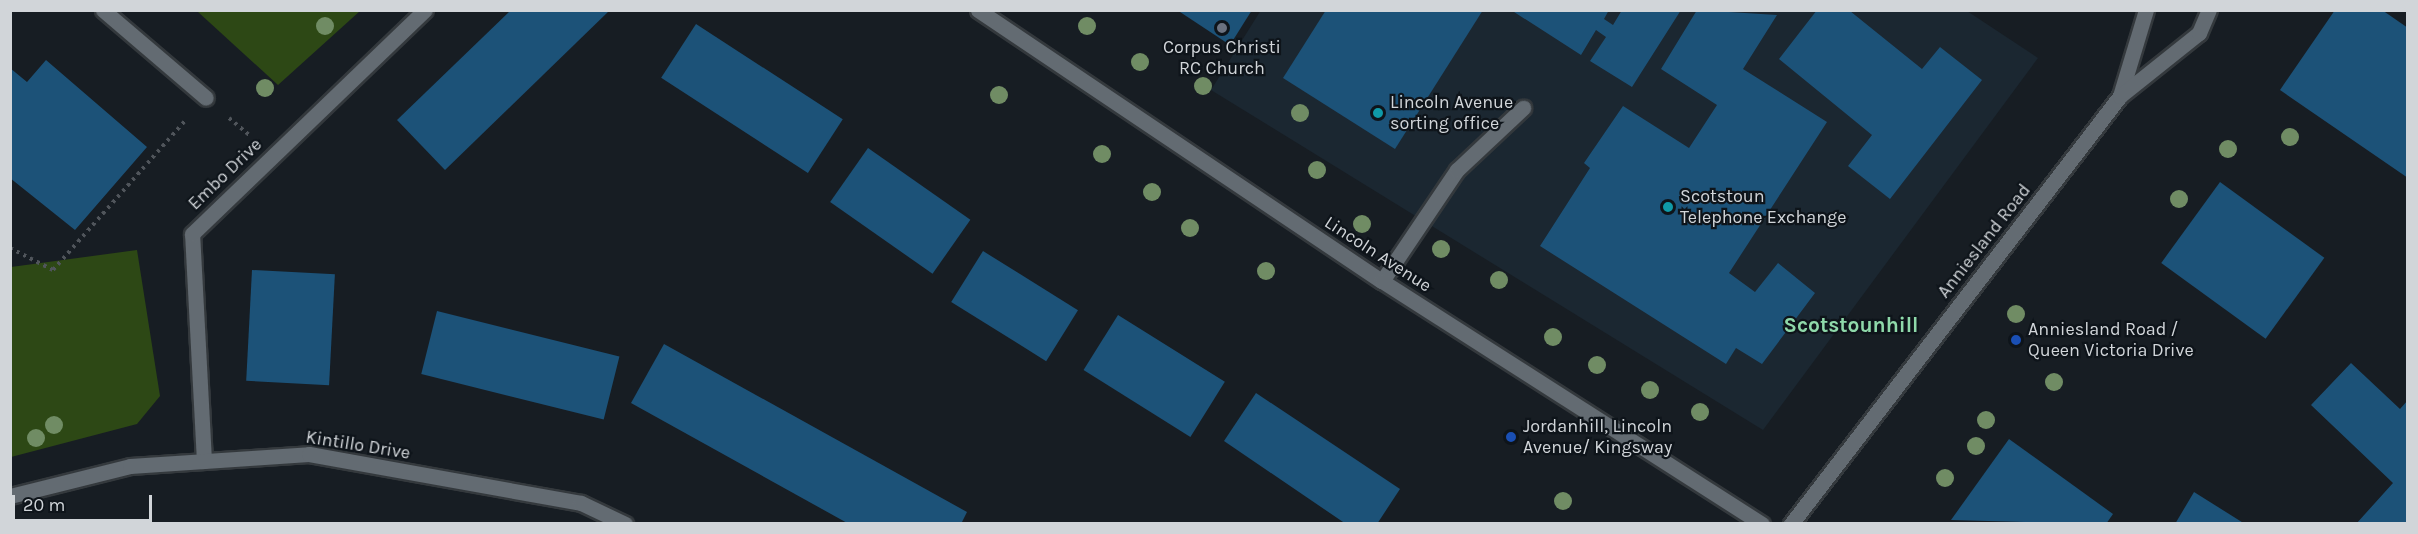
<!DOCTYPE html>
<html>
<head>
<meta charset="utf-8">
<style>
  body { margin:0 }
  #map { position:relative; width:2418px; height:534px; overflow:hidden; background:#171d23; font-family:Karla,sans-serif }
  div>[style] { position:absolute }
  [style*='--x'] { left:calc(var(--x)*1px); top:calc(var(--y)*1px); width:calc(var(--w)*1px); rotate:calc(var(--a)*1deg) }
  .built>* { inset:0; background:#1b2731 }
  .green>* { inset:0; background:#2d4815 }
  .building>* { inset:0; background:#1c5278; transform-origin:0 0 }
  .path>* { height:4px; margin-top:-2px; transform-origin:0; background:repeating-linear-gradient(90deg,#50555b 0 3px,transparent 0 7.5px) }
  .roads { filter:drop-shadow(2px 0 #34393d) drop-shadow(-2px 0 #34393d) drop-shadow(0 2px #34393d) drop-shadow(0 -2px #34393d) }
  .lane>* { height:15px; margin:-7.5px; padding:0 7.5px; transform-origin:7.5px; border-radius:7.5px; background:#636b72 }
  .street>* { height:15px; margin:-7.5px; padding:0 7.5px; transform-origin:7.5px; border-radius:7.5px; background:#636b72 }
  .secondary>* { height:15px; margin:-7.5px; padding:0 7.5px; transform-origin:7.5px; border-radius:7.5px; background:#636b72 }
  .trees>* { width:18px; height:18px; margin:-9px; border-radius:50%; background:#708c64 }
  .dots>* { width:16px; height:16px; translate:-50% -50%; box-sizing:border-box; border:3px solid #0e141a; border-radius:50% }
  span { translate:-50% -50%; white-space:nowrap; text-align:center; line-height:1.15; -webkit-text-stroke:4.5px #0e141a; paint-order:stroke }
  .poi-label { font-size:18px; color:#d1d5d9 }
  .left { translate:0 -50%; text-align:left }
  .street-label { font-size:18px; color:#d1d5d9 }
  .quarter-label { font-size:21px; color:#8fd9aa; font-weight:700 }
  .frame { position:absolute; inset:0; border:12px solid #d1d5d9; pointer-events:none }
  .scale { position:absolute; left:12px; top:495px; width:140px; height:27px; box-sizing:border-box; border:3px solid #d1d5d9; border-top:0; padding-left:8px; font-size:18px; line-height:21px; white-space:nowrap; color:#d1d5d9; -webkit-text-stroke:4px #0e141a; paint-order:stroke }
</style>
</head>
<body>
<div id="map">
  <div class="built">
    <div style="clip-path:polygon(1261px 10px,1967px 11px,2038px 58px,1763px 430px,1211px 90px)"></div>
  </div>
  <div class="green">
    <div style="clip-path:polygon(197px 11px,360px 11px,278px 85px)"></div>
    <div style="clip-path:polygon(137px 250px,160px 396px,137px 424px,11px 457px,11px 267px)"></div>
  </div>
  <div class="building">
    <div style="clip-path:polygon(511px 10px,610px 10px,445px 170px,397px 120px)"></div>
    <div style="clip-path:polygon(1177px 10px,1252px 10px,1230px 45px)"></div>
    <div style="clip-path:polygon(1326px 10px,1483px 10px,1395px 149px,1283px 78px)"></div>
    <div style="clip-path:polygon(1511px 10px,1609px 10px,1604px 19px,1613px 25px,1622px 10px,1681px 10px,1632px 87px,1590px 61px,1606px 37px,1596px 30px,1581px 55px)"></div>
    <div style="clip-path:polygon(1697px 10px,1777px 15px,1743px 69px,1827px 122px,1729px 273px,1755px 292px,1778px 263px,1815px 293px,1762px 364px,1736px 348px,1726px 364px,1540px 246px,1590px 168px,1584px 163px,1623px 106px,1689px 148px,1717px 105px,1661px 69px)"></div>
    <div style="clip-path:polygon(1817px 10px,1850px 11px,1922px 69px,1940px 47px,1982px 80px,1890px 199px,1848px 166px,1872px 135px,1779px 59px)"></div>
    <div style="clip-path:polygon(2335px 10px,2382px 10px,2408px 28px,2408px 178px,2280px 90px)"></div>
    <div style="left:696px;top:24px;width:175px;height:64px;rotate:33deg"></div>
    <div style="clip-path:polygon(46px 60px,147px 147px,75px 230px,10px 178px,10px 68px,27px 82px)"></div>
    <div style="left:868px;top:148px;width:125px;height:66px;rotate:35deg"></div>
    <div style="left:2220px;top:182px;width:129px;height:100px;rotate:36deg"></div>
    <div style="left:983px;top:251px;width:112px;height:60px;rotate:32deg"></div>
    <div style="left:252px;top:270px;width:83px;height:111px;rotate:3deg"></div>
    <div style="left:437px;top:311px;width:188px;height:65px;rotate:14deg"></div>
    <div style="left:1118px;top:315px;width:126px;height:65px;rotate:32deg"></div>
    <div style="clip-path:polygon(664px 344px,967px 512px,961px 524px,849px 524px,631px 403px)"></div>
    <div style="clip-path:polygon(2351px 363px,2400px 409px,2408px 400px,2408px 524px,2356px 524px,2393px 483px,2311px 405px)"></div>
    <div style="clip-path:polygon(1256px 393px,1400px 489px,1377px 524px,1346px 524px,1224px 441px)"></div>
    <div style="clip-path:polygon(2009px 439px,2113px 514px,2106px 524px,1951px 520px)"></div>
    <div style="clip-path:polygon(2194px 492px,2245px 524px,2175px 524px)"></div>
  </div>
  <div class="path">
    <div style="--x:229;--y:118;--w:26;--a:40"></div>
    <div style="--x:10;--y:248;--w:48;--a:27.1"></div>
    <div style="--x:53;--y:270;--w:199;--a:-48.5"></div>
  </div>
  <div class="roads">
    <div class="lane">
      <div style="--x:103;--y:10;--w:135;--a:40.5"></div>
      <div style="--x:1382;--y:281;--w:134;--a:-56"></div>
      <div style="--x:1457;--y:170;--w:91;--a:-43.2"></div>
    </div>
    <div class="street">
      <div style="--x:204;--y:461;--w:227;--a:-93"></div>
      <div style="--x:192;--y:234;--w:323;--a:-43.9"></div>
      <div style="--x:10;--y:496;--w:124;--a:-14"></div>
      <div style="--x:130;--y:466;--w:179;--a:-3.8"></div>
      <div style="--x:309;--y:454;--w:276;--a:10.2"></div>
      <div style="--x:581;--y:503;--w:49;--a:25.5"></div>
    </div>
    <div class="secondary">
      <div style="--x:978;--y:10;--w:486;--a:33.9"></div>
      <div style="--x:1382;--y:281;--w:451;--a:32.6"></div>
      <div style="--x:2120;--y:96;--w:90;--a:-73.2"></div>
      <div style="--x:1791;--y:524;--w:540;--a:-52.45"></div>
      <div style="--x:2120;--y:96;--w:101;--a:-38.6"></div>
      <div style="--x:2199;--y:33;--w:25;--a:-67"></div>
    </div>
  </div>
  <div class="trees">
    <div style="left:325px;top:26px"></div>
    <div style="left:1087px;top:26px"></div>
    <div style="left:1140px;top:62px"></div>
    <div style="left:1203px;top:86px"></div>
    <div style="left:265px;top:88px"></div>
    <div style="left:999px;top:95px"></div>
    <div style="left:1300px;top:113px"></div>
    <div style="left:2290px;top:137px"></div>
    <div style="left:2228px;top:149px"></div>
    <div style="left:1102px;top:154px"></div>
    <div style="left:1317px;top:170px"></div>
    <div style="left:1152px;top:192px"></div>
    <div style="left:2179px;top:199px"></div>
    <div style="left:1362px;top:224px"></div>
    <div style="left:1190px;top:228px"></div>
    <div style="left:1441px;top:249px"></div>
    <div style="left:1266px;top:271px"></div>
    <div style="left:1499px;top:280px"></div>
    <div style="left:2016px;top:314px"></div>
    <div style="left:1553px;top:337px"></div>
    <div style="left:1597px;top:365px"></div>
    <div style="left:2054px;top:382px"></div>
    <div style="left:1650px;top:390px"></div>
    <div style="left:1700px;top:412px"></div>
    <div style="left:1986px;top:420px"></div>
    <div style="left:54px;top:425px"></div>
    <div style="left:36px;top:438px"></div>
    <div style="left:1976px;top:446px"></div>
    <div style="left:1945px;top:478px"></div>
    <div style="left:1563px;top:501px"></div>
  </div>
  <div class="dots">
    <div style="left:1222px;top:28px;background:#6b7280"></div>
    <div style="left:1378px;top:113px;background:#0f9aa8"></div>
    <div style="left:1668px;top:207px;background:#0f9aa8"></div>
    <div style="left:2016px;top:340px;background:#1a4fb4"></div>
    <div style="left:1511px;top:437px;background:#1a4fb4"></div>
  </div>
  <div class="poi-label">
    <span style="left:1222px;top:58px">Corpus Christi<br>RC Church</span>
    <span class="left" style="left:1390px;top:113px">Lincoln Avenue<br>sorting office</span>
    <span class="left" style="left:1680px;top:207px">Scotstoun<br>Telephone Exchange</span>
    <span class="left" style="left:2028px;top:340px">Anniesland Road /<br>Queen Victoria Drive</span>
    <span class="left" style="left:1523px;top:437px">Jordanhill, Lincoln<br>Avenue/ Kingsway</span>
  </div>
  <div class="street-label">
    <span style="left:225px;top:174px;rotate:-44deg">Embo Drive</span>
    <span style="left:1984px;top:241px;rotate:-52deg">Anniesland Road</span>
    <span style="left:1378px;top:254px;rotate:33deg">Lincoln Avenue</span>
    <span style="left:358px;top:445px;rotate:9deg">Kintillo Drive</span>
  </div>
  <div class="quarter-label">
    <span style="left:1851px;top:325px">Scotstounhill</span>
  </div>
  <div class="frame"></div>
  <div class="scale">20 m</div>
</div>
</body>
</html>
